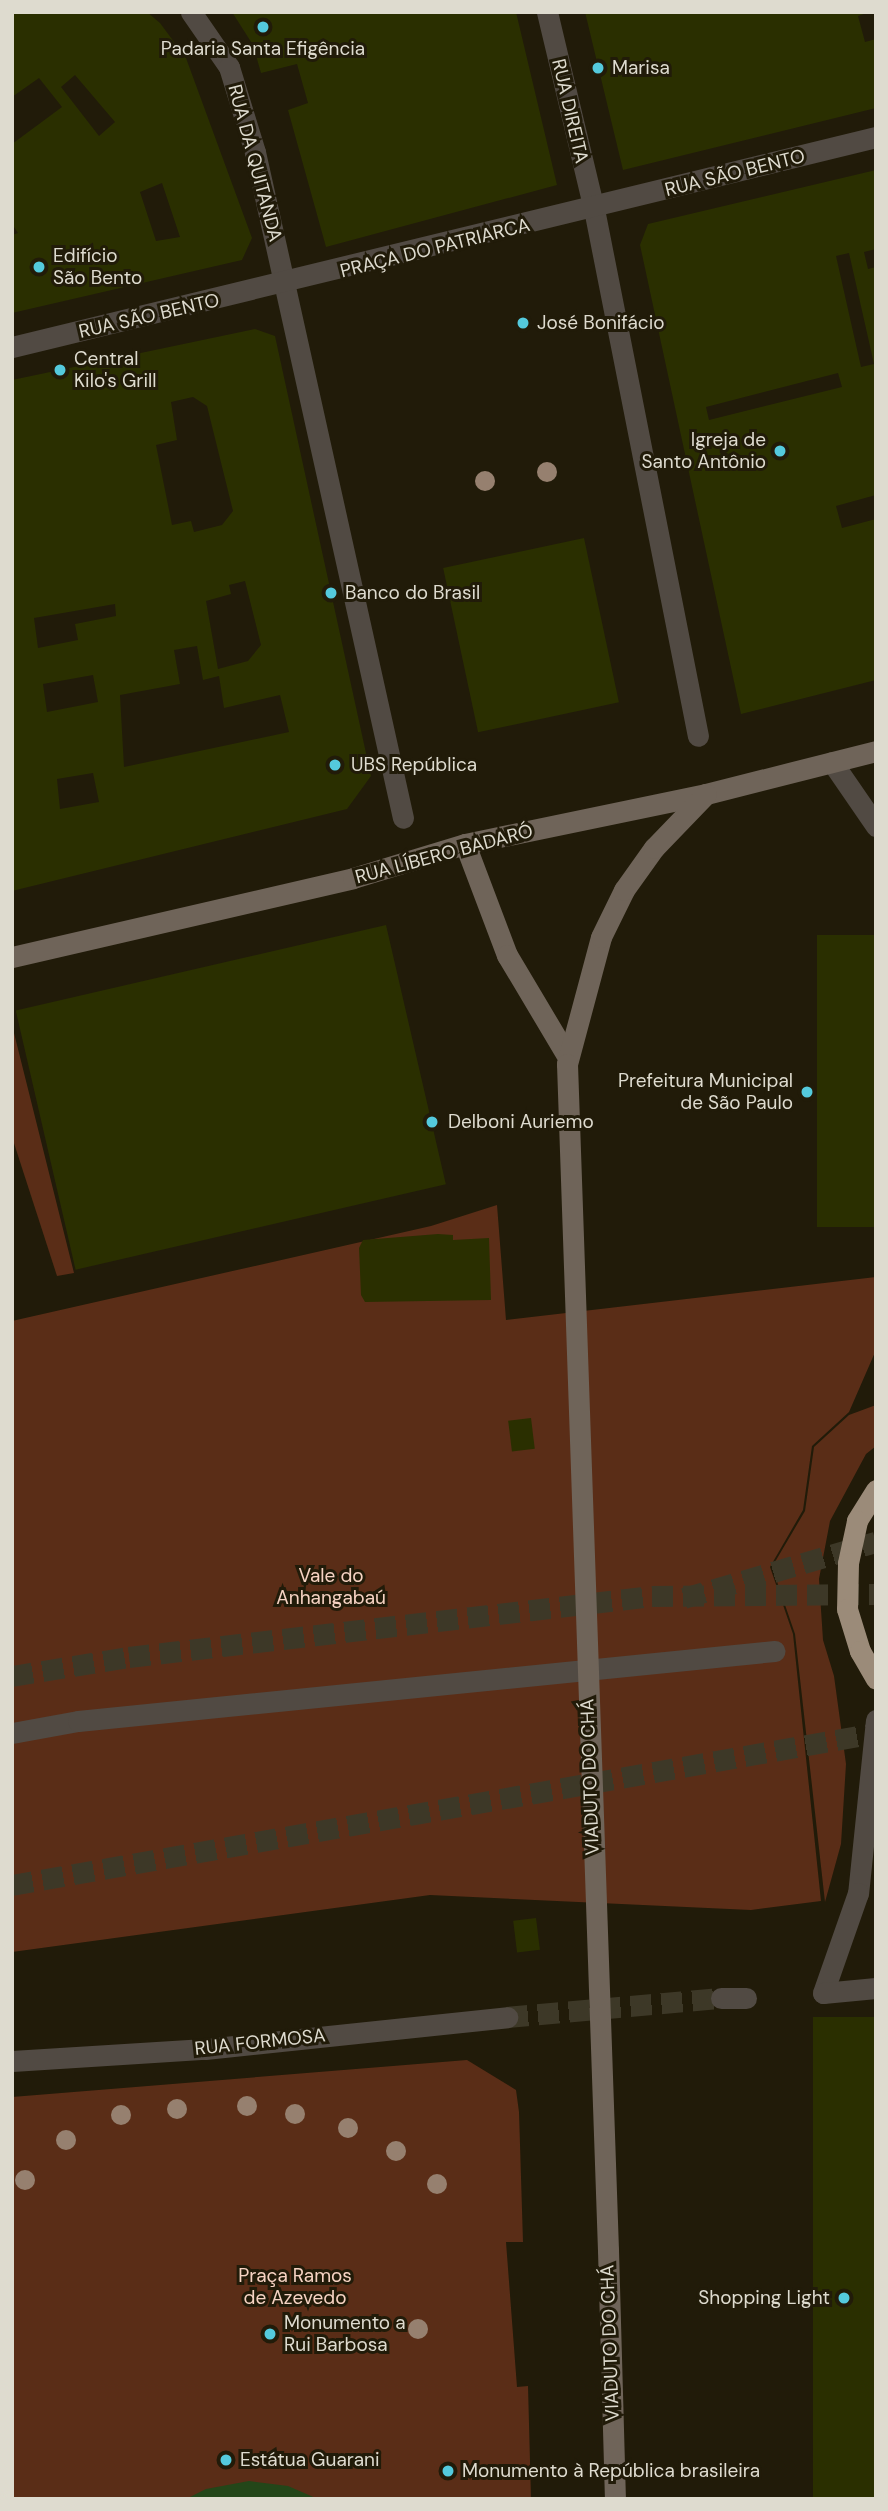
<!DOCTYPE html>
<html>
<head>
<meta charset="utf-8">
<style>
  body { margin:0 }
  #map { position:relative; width:888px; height:2511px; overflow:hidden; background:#211b09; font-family:"DM Sans",sans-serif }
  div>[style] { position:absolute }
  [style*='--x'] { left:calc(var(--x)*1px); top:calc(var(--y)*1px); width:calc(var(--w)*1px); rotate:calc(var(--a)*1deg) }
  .green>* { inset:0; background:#5a2d17 }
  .water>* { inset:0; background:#234619 }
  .building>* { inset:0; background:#2a2f00; transform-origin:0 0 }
  .street-tunnel>* { height:21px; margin-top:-10.5px; transform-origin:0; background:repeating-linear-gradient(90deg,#3d3827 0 21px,transparent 0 31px) }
  .primary-tunnel>* { height:21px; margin-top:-10.5px; transform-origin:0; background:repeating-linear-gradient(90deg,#3d3827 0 21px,transparent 0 31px) }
  .highway-tunnel>* { height:21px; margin-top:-10.5px; transform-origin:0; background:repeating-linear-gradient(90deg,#3d3827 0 21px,transparent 0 31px) }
  .street>* { height:21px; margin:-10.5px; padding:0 10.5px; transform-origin:10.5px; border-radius:10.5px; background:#514a43 }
  .secondary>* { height:21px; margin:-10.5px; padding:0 10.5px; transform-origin:10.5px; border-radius:10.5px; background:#6f6459 }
  .highway>* { height:21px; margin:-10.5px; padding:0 10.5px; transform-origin:10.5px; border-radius:10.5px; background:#9b8b79 }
  .secondary-bridge>* { height:21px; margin:-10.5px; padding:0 10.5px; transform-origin:10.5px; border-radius:10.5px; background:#6f6459 }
  .trees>* { width:20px; height:20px; margin:-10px; border-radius:50%; background:#96806f }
  .dots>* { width:19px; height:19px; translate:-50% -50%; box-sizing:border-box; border:4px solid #211b09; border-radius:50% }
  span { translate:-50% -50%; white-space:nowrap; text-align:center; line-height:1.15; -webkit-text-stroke:6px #211b09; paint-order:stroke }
  .poi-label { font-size:19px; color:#dedbcf }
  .left { translate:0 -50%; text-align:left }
  .right { translate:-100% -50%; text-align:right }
  .street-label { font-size:19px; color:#dedbcf }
  .park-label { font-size:19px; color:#f6d3c3 }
  .frame { position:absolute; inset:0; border:14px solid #dedbcf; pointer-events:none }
</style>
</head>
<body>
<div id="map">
  <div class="green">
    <div style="clip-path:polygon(12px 1025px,74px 1273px,57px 1276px,12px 1137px)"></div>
    <div style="clip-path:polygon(497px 1205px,506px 1320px,876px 1277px,876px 1350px,849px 1412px,812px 1446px,803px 1510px,770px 1567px,793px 1634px,821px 1901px,751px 1910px,430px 1895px,12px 1952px,12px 1321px,431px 1226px)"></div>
    <div style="clip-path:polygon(876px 1405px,876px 1446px,866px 1454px,830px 1521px,819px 1579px,823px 1640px,834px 1676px,846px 1764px,841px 1844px,825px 1902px,795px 1634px,772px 1567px,805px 1511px,814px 1447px,849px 1415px)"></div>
    <div style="clip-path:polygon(467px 2060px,516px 2090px,519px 2112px,523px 2242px,506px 2242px,517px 2387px,528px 2386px,531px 2499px,12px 2499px,12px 2097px)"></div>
  </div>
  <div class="water">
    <div style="clip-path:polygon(249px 2481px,288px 2486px,318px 2499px,186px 2499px,206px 2489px)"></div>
  </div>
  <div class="building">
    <div style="clip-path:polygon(evenodd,12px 12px,147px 12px,160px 23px,186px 58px,252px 238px,242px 260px,12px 313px,12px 235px,18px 233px,12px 224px,12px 144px,62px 107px,39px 78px,12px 97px,12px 12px,75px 75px,115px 122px,99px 136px,61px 87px,75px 75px,12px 12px,162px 183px,180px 237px,156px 241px,140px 192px,162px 183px)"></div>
    <div style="clip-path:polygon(232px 12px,516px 12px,557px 185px,326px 247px,288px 110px,308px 103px,297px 64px,261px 73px,253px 45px)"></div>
    <div style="clip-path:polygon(585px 12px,870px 12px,858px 16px,865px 42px,876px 39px,876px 108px,623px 170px)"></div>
    <div style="clip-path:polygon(evenodd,876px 170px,876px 249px,864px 252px,868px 269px,876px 267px,876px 495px,836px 506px,842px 528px,876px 519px,876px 680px,741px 714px,640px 245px,648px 224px,876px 170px,849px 253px,874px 364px,861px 367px,836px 256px,849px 253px,876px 170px,838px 373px,842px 387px,709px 420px,706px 407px,838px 373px)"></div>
    <div style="clip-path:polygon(evenodd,255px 329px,275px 336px,371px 776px,347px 809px,12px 891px,12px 380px,255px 329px,193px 397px,207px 406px,233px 511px,222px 525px,194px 532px,191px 521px,172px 525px,156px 445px,177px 440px,171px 402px,193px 397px,255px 329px,245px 581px,261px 645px,248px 661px,218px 669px,206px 601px,231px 594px,229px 585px,245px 581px,255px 329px,115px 604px,116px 616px,75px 624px,78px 640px,38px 648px,34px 618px,115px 604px,255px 329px,197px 646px,203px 680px,219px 676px,224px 708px,280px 695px,289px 732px,124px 767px,120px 695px,180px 684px,174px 650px,197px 646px,255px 329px,93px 675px,98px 702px,47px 712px,43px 684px,93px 675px,255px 329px,93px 773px,99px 802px,60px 809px,57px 779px,93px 773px)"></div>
    <div style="left:584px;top:538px;width:168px;height:144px;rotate:78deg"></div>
    <div style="left:386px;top:925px;width:266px;height:380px;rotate:77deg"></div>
    <div style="left:817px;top:935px;width:59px;height:292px"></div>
    <div style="clip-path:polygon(438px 1234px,453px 1235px,453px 1240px,489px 1238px,491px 1300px,365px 1302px,361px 1295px,359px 1248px,363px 1240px)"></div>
    <div style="left:531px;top:1418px;width:31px;height:23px;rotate:83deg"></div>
    <div style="left:536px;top:1918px;width:32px;height:23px;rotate:83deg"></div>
    <div style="left:876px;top:2017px;width:482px;height:63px;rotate:90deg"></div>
  </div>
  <div class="street-tunnel">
    <div style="--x:507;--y:2017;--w:215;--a:-5.1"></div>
  </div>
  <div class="primary-tunnel">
    <div style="--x:684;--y:1598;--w:200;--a:-16.3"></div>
  </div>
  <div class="highway-tunnel">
    <div style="--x:12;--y:1676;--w:119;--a:-9.2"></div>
    <div style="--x:129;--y:1657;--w:527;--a:-6.65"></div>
    <div style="--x:652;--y:1596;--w:224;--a:-0.5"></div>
    <div style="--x:12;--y:1885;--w:877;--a:-9.98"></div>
  </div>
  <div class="street">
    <div style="--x:191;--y:12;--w:67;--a:55.4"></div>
    <div style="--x:229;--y:67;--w:89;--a:73"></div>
    <div style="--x:255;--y:152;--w:682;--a:77.47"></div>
    <div style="--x:547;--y:12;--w:203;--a:76.6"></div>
    <div style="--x:594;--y:209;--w:537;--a:78.84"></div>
    <div style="--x:12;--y:347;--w:889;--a:-13.66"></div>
    <div style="--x:832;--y:762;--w:78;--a:55.5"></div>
    <div style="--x:876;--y:1720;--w:174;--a:95.9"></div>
    <div style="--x:858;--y:1893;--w:106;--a:109.3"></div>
    <div style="--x:823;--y:1993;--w:53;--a:-5.4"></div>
    <div style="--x:12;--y:1733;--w:67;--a:-10.3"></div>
    <div style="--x:78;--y:1721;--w:700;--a:-5.74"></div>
    <div style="--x:721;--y:1998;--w:25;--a:0"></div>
    <div style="--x:12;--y:2061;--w:193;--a:-3.6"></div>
    <div style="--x:205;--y:2049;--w:304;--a:-6"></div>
  </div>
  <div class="secondary">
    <div style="--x:465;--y:844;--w:119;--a:69.3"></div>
    <div style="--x:507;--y:955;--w:115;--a:59.2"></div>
    <div style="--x:12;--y:957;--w:350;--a:-13"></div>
    <div style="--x:353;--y:878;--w:117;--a:-16.9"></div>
    <div style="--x:465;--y:844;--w:246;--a:-11.7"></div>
    <div style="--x:706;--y:794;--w:175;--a:-14.2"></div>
    <div style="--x:567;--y:1064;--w:131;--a:-75"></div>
    <div style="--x:601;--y:937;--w:52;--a:-63.9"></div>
    <div style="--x:624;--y:890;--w:52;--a:-54.5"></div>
    <div style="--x:654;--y:848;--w:75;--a:-46.1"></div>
    <div style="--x:608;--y:2250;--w:249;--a:88.4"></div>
  </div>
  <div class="highway">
    <div style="--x:876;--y:1490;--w:36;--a:122"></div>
    <div style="--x:857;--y:1521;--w:43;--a:102.1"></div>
    <div style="--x:848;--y:1563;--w:46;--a:91.2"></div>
    <div style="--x:847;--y:1609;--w:44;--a:72.8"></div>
    <div style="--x:860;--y:1651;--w:32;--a:60"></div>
  </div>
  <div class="secondary-bridge">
    <div style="--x:567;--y:1064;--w:1187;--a:88.02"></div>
  </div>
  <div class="trees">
    <div style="left:547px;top:472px"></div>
    <div style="left:485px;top:481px"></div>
    <div style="left:247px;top:2106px"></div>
    <div style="left:177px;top:2109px"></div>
    <div style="left:295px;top:2114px"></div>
    <div style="left:121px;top:2115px"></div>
    <div style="left:348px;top:2128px"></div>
    <div style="left:66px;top:2140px"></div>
    <div style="left:396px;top:2151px"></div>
    <div style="left:25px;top:2180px"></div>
    <div style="left:437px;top:2184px"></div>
    <div style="left:418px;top:2329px"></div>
  </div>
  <div class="dots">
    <div style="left:263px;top:27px;background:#54cadd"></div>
    <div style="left:598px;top:68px;background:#54cadd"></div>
    <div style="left:39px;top:267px;background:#54cadd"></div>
    <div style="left:523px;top:323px;background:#54cadd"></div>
    <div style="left:60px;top:370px;background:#54cadd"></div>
    <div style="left:780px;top:451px;background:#54cadd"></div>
    <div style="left:331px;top:593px;background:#54cadd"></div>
    <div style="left:335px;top:765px;background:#54cadd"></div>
    <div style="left:807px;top:1092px;background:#54cadd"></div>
    <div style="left:432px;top:1122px;background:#54cadd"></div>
    <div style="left:844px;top:2298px;background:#54cadd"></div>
    <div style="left:270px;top:2334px;background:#54cadd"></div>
    <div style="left:226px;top:2460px;background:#54cadd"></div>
    <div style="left:448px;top:2471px;background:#54cadd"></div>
  </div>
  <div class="poi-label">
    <span style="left:263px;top:49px">Padaria Santa Efigência</span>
    <span class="left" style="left:612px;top:68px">Marisa</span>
    <span class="left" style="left:53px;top:267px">Edifício<br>São Bento</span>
    <span class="left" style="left:537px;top:323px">José Bonifácio</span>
    <span class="left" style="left:74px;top:370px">Central<br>Kilo's Grill</span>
    <span class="right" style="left:766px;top:451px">Igreja de<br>Santo Antônio</span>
    <span class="left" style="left:345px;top:593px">Banco do Brasil</span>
    <span class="left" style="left:351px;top:765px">UBS República</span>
    <span class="right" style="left:793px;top:1092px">Prefeitura Municipal<br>de São Paulo</span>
    <span class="left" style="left:448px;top:1122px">Delboni Auriemo</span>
    <span class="right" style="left:830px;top:2298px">Shopping Light</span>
    <span class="left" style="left:284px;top:2334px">Monumento a<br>Rui Barbosa</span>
    <span class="left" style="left:240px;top:2460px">Estátua Guarani</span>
    <span class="left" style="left:462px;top:2471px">Monumento à República brasileira</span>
  </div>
  <div class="street-label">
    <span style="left:570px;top:111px;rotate:77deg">RUA DIREITA</span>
    <span style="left:255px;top:163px;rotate:75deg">RUA DA QUITANDA</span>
    <span style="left:735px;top:173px;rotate:-14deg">RUA SÃO BENTO</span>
    <span style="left:435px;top:248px;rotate:-14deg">PRAÇA DO PATRIARCA</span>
    <span style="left:149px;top:316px;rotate:-13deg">RUA SÃO BENTO</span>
    <span style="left:444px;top:854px;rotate:-15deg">RUA LÍBERO BADARÓ</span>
    <span style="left:590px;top:1777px;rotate:-92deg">VIADUTO DO CHÁ</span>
    <span style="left:260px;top:2042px;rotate:-6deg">RUA FORMOSA</span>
    <span style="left:610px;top:2343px;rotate:-92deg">VIADUTO DO CHÁ</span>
  </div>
  <div class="park-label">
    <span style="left:331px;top:1587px">Vale do<br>Anhangabaú</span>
    <span style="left:295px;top:2287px">Praça Ramos<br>de Azevedo</span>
  </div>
  <div class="frame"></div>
</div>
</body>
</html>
